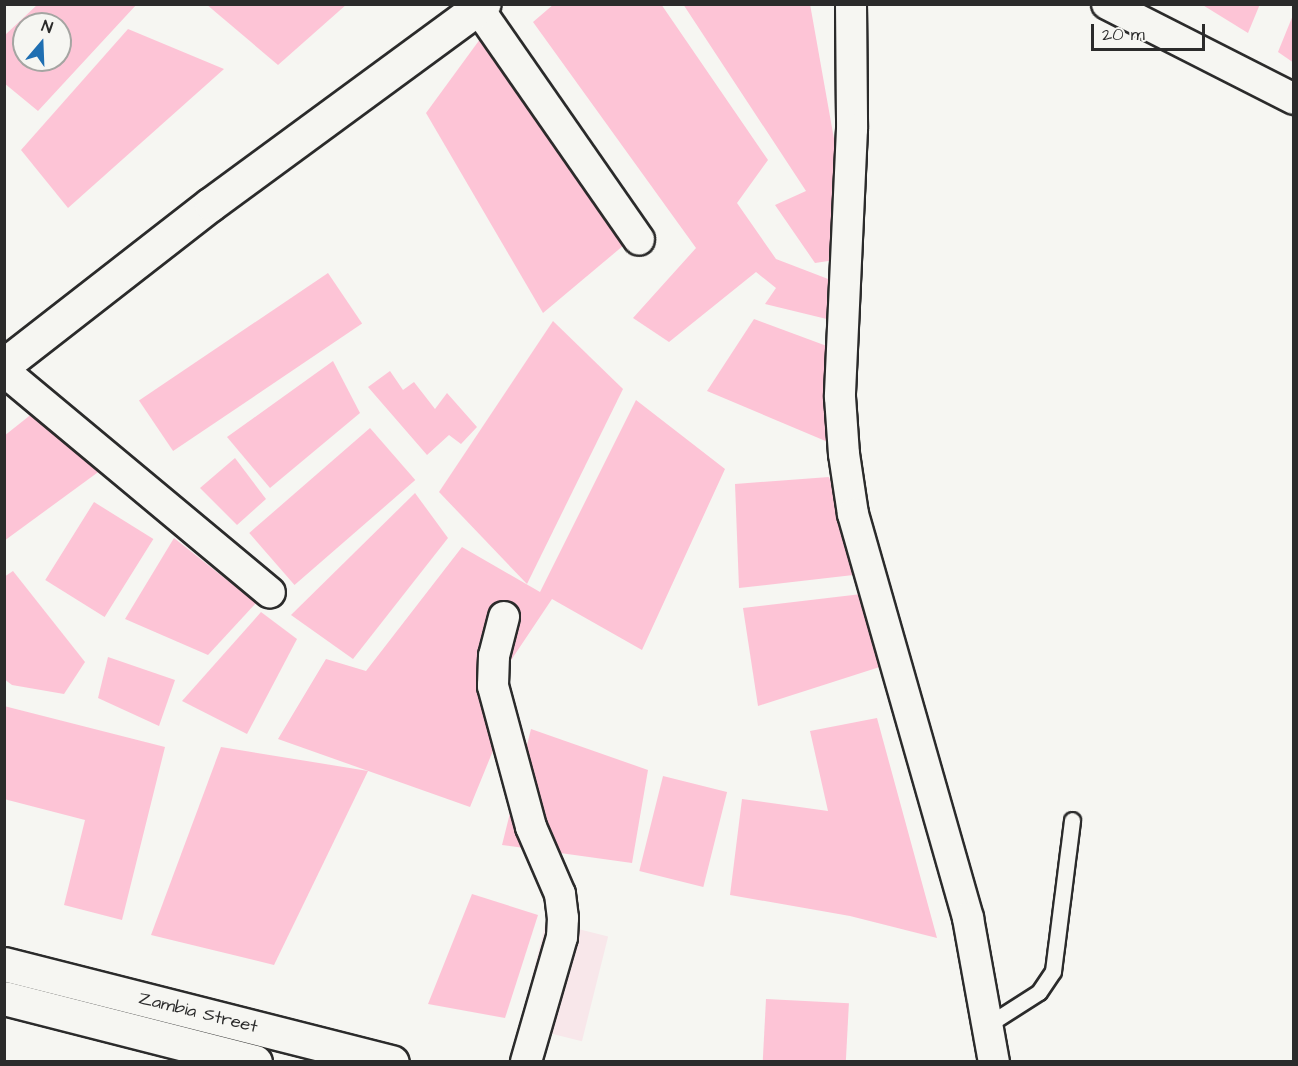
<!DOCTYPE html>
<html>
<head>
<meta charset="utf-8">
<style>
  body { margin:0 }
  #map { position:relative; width:1298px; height:1066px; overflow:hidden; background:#f6f6f2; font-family:"Architects Daughter",sans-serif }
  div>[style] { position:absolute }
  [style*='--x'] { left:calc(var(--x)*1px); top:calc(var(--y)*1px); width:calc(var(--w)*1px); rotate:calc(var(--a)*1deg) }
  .built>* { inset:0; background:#f8e7ea; transform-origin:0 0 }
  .building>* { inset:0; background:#fdc4d6; transform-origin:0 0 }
  .roads { filter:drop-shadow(2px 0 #2b2b2b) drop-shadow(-2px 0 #2b2b2b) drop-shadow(0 2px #2b2b2b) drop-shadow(0 -2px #2b2b2b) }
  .service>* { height:15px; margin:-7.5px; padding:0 7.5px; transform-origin:7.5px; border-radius:7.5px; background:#f6f6f2 }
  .minor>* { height:30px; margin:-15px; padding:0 15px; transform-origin:15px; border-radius:15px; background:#f6f6f2 }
  .tertiary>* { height:33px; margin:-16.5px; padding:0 16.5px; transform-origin:16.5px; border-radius:16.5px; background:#f6f6f2 }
  .primary>* { height:33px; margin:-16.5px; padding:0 16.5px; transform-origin:16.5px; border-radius:16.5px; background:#f6f6f2 }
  span { translate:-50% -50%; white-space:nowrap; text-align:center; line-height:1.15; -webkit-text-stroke:5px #f6f6f2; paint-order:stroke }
  .street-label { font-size:18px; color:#2b2b2b }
  .frame { position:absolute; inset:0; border:6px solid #2b2b2b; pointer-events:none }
  .north { position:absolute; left:12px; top:12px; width:60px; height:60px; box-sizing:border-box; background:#f6f6f2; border:2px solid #a5a5a2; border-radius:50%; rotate:19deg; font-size:16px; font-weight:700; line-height:24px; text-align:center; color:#2b2b2b }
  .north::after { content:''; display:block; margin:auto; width:21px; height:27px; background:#1f6fb2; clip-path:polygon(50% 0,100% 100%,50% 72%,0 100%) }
  .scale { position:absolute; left:1091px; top:24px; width:114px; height:27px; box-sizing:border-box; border:3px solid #2b2b2b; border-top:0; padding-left:8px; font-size:18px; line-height:21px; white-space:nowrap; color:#2b2b2b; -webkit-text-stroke:4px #f6f6f2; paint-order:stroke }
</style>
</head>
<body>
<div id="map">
  <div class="built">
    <div style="left:546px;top:921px;width:64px;height:108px;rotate:14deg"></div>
  </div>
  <div class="building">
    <div style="clip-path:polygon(evenodd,38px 4px,137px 4px,38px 111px,4px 83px,4px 36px,38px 4px,24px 24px,60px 24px,60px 60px,24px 60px,24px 24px)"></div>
    <div style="clip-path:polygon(206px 4px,347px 4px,278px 65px)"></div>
    <div style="clip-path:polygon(554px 4px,661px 4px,768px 160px,737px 203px,776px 259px,849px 287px,839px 322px,765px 304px,776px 288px,756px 272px,669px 342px,633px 318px,696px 248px,533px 22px)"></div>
    <div style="clip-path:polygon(683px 4px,810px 4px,855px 257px,815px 263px,775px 205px,806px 191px)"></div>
    <div style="clip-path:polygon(1201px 4px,1260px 4px,1248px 33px)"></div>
    <div style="clip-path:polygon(1293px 15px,1294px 15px,1294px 63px,1278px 52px)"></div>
    <div style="clip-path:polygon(494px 20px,630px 240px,543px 313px,426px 113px)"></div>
    <div style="clip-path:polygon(128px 29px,224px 69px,68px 208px,21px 150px)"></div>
    <div style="left:328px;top:273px;width:61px;height:228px;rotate:56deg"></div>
    <div style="clip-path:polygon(754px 319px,843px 352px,835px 445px,707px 391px)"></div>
    <div style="clip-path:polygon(553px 321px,623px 389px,527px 584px,439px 492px)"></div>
    <div style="clip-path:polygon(333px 361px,360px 413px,270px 488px,227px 437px)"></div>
    <div style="clip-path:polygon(390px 371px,403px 390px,414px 382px,435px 409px,447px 393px,477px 427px,461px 444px,449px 435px,427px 455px,368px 387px)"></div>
    <div style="clip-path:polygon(636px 400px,725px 469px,642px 650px,552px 599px,483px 702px,510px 709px,470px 807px,278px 739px,326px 659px,366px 671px,462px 547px,540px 592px)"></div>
    <div style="clip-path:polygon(33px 413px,101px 470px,4px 541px,4px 436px)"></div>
    <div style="left:370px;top:428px;width:69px;height:160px;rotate:49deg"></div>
    <div style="clip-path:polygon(235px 458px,266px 499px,237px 525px,200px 488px)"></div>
    <div style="clip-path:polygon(829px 477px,862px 574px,739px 588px,735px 484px)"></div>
    <div style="clip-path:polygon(415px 493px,448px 538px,353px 659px,291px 615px)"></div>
    <div style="left:94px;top:502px;width:70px;height:92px;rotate:32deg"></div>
    <div style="clip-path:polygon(174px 538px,256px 603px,208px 655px,125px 619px)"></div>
    <div style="clip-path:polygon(13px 571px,85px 662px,64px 694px,12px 685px,4px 679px,4px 577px)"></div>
    <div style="clip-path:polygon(870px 593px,889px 664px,758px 706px,743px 608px)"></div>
    <div style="clip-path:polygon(261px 612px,297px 639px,247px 734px,182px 701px)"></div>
    <div style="clip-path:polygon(108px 657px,175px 680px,159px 726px,98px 698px)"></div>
    <div style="clip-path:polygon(4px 706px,165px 747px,122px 920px,64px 905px,85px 820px,4px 799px)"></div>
    <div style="clip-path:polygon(877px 718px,937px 938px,850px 916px,730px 895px,742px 799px,828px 811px,810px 731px)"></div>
    <div style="clip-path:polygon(531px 729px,648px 770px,632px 863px,502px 845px)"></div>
    <div style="clip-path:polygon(221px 747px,368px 771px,274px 965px,151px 935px)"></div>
    <div style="left:663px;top:776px;width:66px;height:98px;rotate:14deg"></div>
    <div style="clip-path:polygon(472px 894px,538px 915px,505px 1018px,428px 1004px)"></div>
    <div style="left:766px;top:999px;width:83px;height:63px;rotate:3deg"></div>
  </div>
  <div class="roads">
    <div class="service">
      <div style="--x:989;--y:1024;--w:59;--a:-32.6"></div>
      <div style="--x:1039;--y:992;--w:25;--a:-56"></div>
      <div style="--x:1053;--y:971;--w:152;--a:-82.8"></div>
    </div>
    <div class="minor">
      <div style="--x:851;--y:4;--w:125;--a:89.5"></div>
      <div style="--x:852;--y:129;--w:268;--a:92.6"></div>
      <div style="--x:840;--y:397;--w:57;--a:86"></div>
      <div style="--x:844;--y:454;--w:61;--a:81.5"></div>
      <div style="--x:853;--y:514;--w:420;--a:74.1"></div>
      <div style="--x:968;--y:918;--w:146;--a:79.8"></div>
      <div style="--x:1107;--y:4;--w:210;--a:26.9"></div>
      <div style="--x:478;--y:8;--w:282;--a:55.2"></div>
      <div style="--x:4;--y:371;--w:346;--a:39.8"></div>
      <div style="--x:504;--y:617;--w:40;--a:104.4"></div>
      <div style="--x:494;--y:656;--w:30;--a:92"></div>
      <div style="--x:493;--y:686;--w:146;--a:74.9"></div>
      <div style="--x:531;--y:827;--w:73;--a:66.6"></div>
      <div style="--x:560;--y:894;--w:24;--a:83"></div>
      <div style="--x:563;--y:918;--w:19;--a:93"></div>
      <div style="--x:562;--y:937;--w:130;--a:106.1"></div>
    </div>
    <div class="tertiary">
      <div style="--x:4;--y:365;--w:262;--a:-37.9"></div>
      <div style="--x:211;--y:204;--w:338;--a:-36.3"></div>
    </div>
    <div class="primary">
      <div style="--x:4;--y:964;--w:400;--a:14.2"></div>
      <div style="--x:4;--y:998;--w:259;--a:14.3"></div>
    </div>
  </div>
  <div class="street-label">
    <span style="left:198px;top:1013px;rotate:14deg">Zambia Street</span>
  </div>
  <div class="frame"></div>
  <div class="north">N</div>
  <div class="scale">20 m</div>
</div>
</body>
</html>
